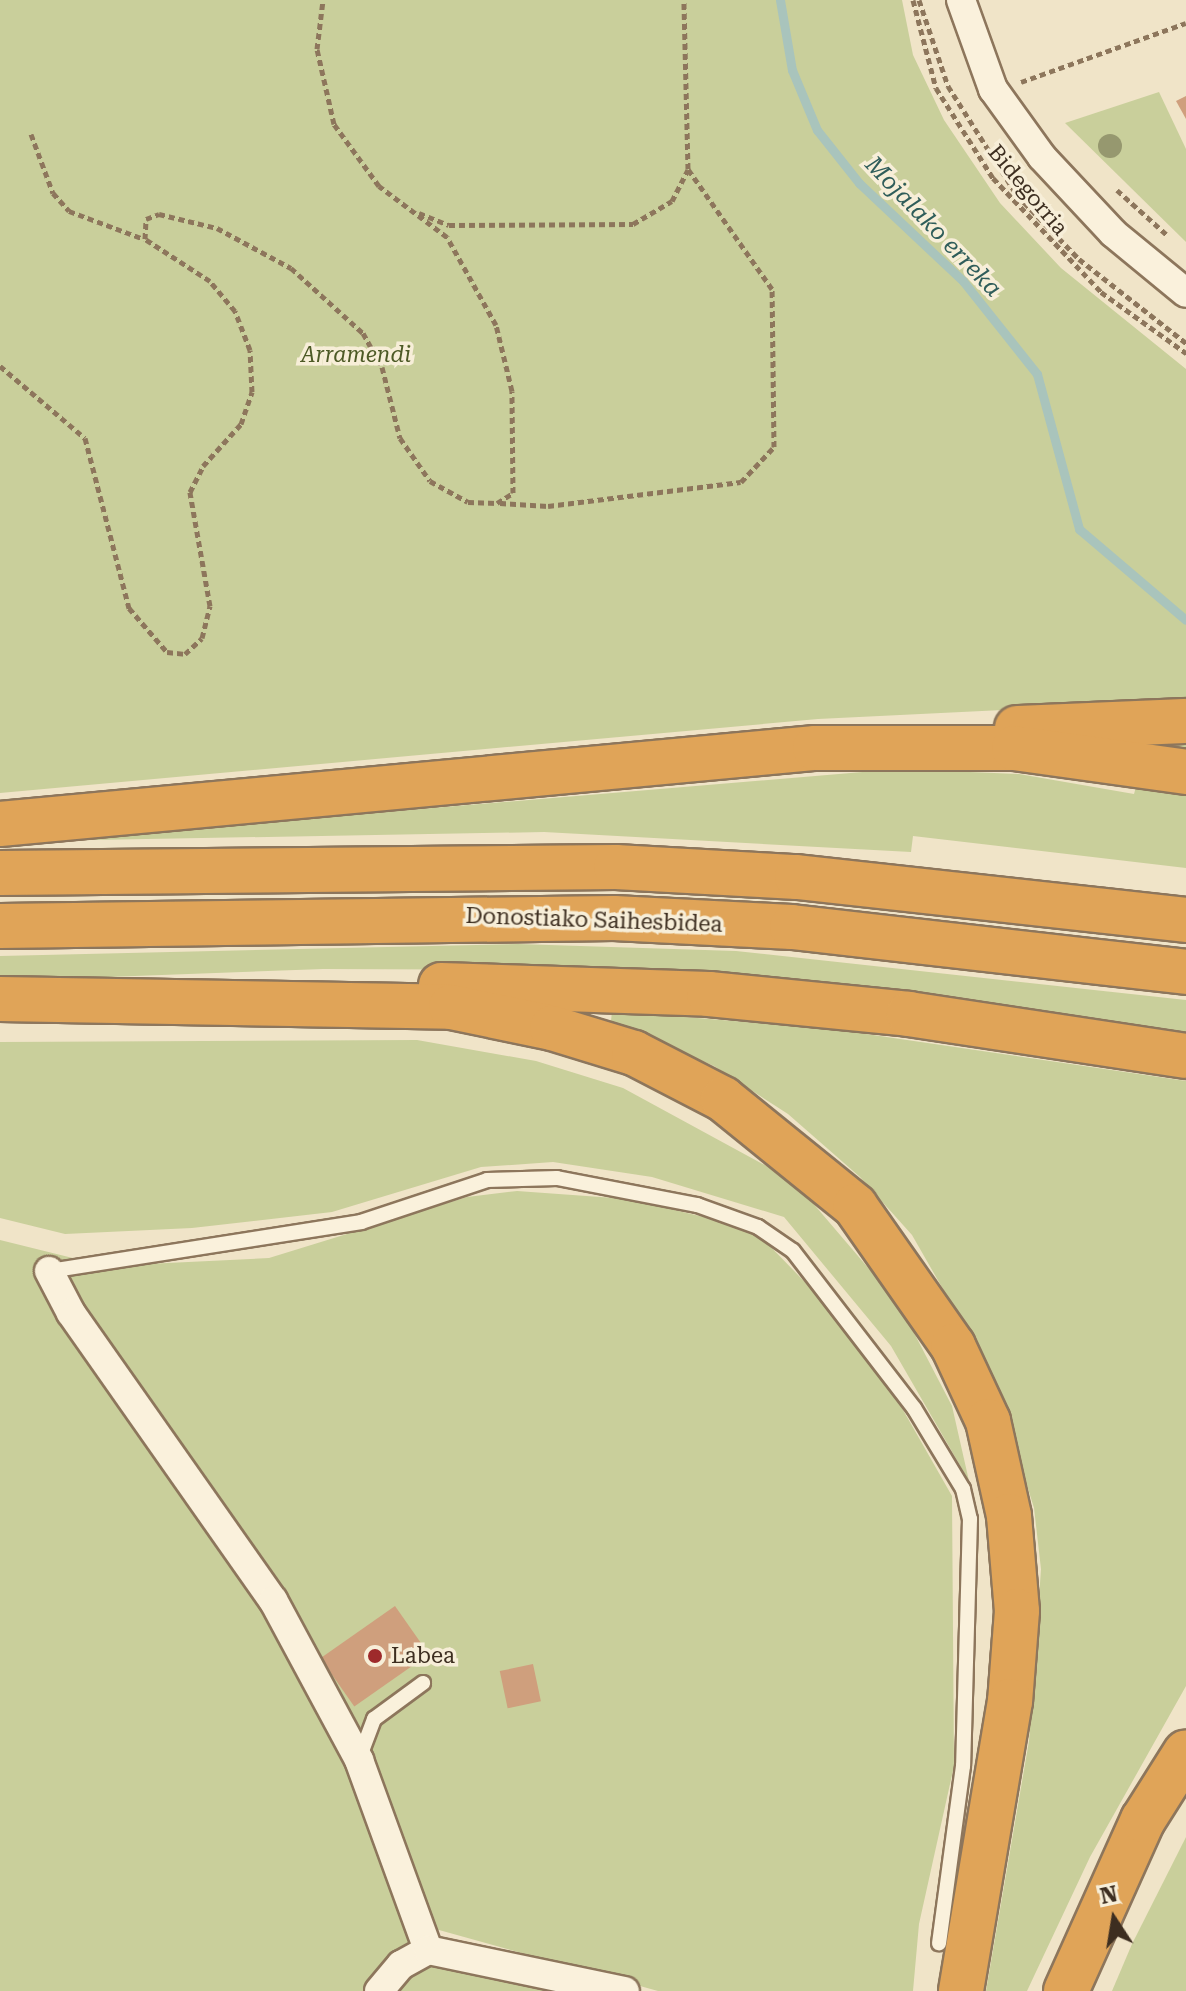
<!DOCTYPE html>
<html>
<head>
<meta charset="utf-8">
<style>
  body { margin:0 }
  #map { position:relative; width:1186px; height:1991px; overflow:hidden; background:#f0e4c8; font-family:"Roboto Serif",serif }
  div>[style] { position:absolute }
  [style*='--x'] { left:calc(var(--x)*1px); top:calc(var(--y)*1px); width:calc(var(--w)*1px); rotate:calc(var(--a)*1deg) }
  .green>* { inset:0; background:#c9cf9b }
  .stream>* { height:9px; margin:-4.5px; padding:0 4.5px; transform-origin:4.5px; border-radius:4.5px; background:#a9c4bc }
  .building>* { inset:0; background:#cf9f7d; transform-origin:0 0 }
  .path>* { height:5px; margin-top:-2.5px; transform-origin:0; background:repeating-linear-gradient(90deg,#8d765c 0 6px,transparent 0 10px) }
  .roads { filter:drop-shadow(2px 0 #8d765c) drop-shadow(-2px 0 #8d765c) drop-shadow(0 2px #8d765c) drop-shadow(0 -2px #8d765c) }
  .lane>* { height:14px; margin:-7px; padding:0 7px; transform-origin:7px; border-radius:7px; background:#faf1dc }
  .street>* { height:28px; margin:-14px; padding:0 14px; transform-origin:14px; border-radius:14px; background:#faf1dc }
  .highway>* { height:44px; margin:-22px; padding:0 22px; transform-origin:22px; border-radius:22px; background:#e0a458 }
  .trees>* { width:24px; height:24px; margin:-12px; border-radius:50%; background:#96986f }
  .dots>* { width:22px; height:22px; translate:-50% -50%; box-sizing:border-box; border:4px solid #f7eed8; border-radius:50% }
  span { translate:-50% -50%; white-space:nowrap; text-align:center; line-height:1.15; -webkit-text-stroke:7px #f7eed8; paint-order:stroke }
  .street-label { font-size:22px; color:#3d2e20 }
  .park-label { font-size:22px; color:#4d5a26; font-style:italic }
  .poi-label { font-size:22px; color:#3d2e20 }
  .left { translate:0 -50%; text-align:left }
  .water-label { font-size:24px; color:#2f5d5a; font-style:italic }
  .north { position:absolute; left:1074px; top:1879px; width:80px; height:80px; -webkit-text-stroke:6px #f7eed8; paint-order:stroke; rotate:348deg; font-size:22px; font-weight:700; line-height:32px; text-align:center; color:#3d2e20 }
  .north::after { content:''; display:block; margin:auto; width:28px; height:36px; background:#3d2e20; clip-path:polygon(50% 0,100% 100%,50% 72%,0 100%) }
</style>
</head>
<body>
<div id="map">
  <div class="green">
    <div style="clip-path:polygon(0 0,902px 0,913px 55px,944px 120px,1000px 203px,1061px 268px,1186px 369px,1186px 701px,818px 719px,0 793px)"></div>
    <div style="clip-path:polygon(1159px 92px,1186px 149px,1186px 242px,1065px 123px)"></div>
    <div style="clip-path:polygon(1148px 743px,1186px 743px,1186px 868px,913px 836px,911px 852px,544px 832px,38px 841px,898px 769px,1019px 774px,1134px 794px)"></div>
    <div style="clip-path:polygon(518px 944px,736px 951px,1186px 1000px,1186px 1043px,601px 970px,323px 969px,0 981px,0 956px)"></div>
    <div style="clip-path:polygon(612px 1011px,832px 1029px,1186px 1081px,1186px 1686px,1090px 1857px,1027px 1991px,986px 1991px,1029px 1741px,1041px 1569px,1034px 1508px,994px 1378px,912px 1235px,860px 1177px,788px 1114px,714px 1066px,611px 1021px)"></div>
    <div style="clip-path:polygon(417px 1040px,536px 1061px,623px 1088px,794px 1181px,899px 1304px,952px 1406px,969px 1481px,891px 1346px,784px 1217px,652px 1177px,553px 1162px,481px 1167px,332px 1212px,192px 1228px,65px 1234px,0 1218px,0 1042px)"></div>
    <div style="clip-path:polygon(517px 1191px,628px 1199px,729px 1223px,764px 1240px,866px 1345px,952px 1496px,954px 1766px,919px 1924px,913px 1991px,658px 1991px,439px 1930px,398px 1949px,365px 1991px,0 1991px,0 1240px,105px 1266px,269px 1258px,467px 1197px)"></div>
    <div style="clip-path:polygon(1186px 1837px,1186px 1991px,1112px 1991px,1132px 1944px)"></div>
    <div style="clip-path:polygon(444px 1958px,578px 1991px,392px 1991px,419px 1966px)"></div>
  </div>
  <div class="stream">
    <div style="--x:780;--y:0;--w:71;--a:80.3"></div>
    <div style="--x:792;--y:70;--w:65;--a:67.4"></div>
    <div style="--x:817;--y:130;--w:68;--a:51.6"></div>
    <div style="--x:859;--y:183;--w:143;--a:43.3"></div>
    <div style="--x:963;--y:281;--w:119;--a:51.5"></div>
    <div style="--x:1037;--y:374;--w:161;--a:74.8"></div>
    <div style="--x:1079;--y:529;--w:140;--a:40.4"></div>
  </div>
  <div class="building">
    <div style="clip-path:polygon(1186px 96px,1186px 119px,1176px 101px)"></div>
    <div style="left:395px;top:1606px;width:59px;height:91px;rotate:55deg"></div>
    <div style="left:533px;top:1664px;width:38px;height:34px;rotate:78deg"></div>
  </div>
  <div class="path">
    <div style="--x:913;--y:0;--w:91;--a:75.4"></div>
    <div style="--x:936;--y:88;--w:107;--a:57.7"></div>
    <div style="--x:993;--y:178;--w:157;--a:46.5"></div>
    <div style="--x:1101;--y:292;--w:105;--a:35.7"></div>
    <div style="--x:919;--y:0;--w:91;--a:71.4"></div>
    <div style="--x:948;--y:86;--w:129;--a:57.7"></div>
    <div style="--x:1017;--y:195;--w:89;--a:45.9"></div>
    <div style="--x:1079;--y:259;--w:136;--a:38.1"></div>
    <div style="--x:1021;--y:82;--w:175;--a:-19.7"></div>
    <div style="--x:31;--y:134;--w:63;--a:69.6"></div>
    <div style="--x:53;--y:193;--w:24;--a:48"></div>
    <div style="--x:69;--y:211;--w:80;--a:20.5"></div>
    <div style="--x:1117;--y:190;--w:66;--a:41.9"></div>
    <div style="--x:419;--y:213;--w:32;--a:22"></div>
    <div style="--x:449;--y:225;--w:184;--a:-0.3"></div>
    <div style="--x:633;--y:224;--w:45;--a:-30.5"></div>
    <div style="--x:672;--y:201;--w:35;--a:-63"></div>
    <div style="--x:0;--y:366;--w:111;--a:40.3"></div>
    <div style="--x:85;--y:438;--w:176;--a:75.5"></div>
    <div style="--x:129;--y:608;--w:58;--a:49.2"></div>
    <div style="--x:167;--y:652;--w:18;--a:6"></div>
    <div style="--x:185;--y:654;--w:23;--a:-43"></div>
    <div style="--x:202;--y:638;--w:33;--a:-76"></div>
    <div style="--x:210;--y:606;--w:116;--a:-100"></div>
    <div style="--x:190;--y:492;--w:29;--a:-63"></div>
    <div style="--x:203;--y:466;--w:57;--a:-47.9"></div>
    <div style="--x:241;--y:424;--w:34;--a:-71"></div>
    <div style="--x:252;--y:392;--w:42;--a:-92.7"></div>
    <div style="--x:250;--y:350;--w:42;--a:-111"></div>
    <div style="--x:235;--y:311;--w:39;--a:-130"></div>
    <div style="--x:210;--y:281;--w:77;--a:-147.1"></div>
    <div style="--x:145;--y:239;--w:20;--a:-87"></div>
    <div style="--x:146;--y:219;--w:14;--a:-21"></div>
    <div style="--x:159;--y:214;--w:60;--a:13.6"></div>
    <div style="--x:217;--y:228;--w:84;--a:28.4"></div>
    <div style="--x:291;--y:268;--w:97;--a:42.1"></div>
    <div style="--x:363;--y:333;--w:39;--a:61"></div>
    <div style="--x:382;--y:367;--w:73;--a:75.8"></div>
    <div style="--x:400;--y:438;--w:52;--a:55.1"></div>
    <div style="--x:430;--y:481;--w:43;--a:28.9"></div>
    <div style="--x:468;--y:502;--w:29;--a:2"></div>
    <div style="--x:497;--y:503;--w:19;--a:-32"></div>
    <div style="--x:513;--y:493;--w:102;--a:-90.6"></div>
    <div style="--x:512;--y:391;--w:68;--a:-103.6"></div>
    <div style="--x:496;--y:325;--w:101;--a:-119.1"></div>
    <div style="--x:447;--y:237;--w:85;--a:-143.1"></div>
    <div style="--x:379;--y:186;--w:77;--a:-126"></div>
    <div style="--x:334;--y:124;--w:77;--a:-102.8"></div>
    <div style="--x:317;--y:49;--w:49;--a:-83"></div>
    <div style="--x:500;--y:503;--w:48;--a:3.6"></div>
    <div style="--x:548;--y:506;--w:194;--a:-7.1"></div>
    <div style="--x:741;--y:482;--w:48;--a:-46.7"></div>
    <div style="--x:774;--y:447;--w:158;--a:-90.7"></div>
    <div style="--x:772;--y:289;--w:146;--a:-125"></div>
    <div style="--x:688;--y:169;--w:169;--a:-91.4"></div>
  </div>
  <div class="roads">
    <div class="lane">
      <div style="--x:49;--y:1271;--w:316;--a:-8.9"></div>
      <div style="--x:361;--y:1222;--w:133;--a:-18.4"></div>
      <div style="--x:487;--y:1180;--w:70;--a:-1.6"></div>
      <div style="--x:557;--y:1178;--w:143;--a:10.9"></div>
      <div style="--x:697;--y:1205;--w:65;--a:19.8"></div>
      <div style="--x:758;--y:1227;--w:42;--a:34.4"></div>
      <div style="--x:793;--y:1251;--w:198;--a:52.4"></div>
      <div style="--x:914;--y:1408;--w:95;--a:58.8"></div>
      <div style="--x:963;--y:1489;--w:31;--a:77"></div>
      <div style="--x:970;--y:1519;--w:247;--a:91.6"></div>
      <div style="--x:963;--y:1766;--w:179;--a:97.7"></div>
      <div style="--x:359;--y:1759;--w:43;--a:-69.4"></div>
      <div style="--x:374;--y:1719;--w:61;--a:-36.3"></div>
    </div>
    <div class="street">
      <div style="--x:961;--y:0;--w:95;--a:70.2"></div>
      <div style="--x:993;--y:89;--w:84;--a:54.2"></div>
      <div style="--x:1042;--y:157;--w:104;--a:46.9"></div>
      <div style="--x:1113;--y:233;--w:94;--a:39.4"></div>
      <div style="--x:49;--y:1271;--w:47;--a:62.4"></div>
      <div style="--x:71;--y:1313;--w:351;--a:54.9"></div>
      <div style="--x:273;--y:1600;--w:182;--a:61.7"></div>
      <div style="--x:359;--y:1760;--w:202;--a:70"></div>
      <div style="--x:379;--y:1991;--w:34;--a:-50"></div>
      <div style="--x:401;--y:1965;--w:31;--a:-29"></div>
      <div style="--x:428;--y:1950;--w:201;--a:11.8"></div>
    </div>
    <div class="highway">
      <div style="--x:1017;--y:728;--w:169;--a:-2.4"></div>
      <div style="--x:0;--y:824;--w:819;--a:-5.33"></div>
      <div style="--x:815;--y:748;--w:199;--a:0"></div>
      <div style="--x:1014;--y:748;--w:174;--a:7.9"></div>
      <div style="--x:0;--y:873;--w:616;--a:-0.56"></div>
      <div style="--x:616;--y:867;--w:181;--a:3.2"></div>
      <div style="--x:797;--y:877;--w:391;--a:6.3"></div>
      <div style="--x:0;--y:926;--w:614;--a:-0.75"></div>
      <div style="--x:614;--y:918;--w:178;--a:2.9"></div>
      <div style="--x:792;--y:927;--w:397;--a:6.5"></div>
      <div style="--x:441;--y:985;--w:268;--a:1.9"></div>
      <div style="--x:709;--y:994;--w:201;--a:5.7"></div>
      <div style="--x:909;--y:1014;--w:280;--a:8.6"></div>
      <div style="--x:0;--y:999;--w:451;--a:1"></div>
      <div style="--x:451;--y:1007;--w:103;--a:11.7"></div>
      <div style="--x:552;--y:1028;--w:86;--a:17"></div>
      <div style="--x:634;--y:1053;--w:100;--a:27.3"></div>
      <div style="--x:723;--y:1099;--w:170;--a:39"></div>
      <div style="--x:855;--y:1206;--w:171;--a:55"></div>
      <div style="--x:953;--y:1346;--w:83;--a:65"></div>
      <div style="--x:988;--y:1421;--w:97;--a:77.5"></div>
      <div style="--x:1009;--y:1516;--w:95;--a:85.2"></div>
      <div style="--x:1017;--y:1611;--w:90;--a:94.4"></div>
      <div style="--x:1010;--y:1701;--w:294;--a:99.6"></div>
      <div style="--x:1066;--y:1991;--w:188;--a:-65.8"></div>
      <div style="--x:1143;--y:1820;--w:80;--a:-57.7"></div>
    </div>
  </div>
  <div class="trees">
    <div style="left:1110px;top:146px"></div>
  </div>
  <div class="dots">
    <div style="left:375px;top:1656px;background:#9e2a2b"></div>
  </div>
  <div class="street-label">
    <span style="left:1028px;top:190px;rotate:50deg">Bidegorria</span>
    <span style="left:594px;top:920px;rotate:2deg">Donostiako Saihesbidea</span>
  </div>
  <div class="park-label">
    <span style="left:356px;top:355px">Arramendi</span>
  </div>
  <div class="poi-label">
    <span class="left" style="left:391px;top:1656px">Labea</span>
  </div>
  <div class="water-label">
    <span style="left:933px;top:227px;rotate:46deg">Mojalako erreka</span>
  </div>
  <div class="north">N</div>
</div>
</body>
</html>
